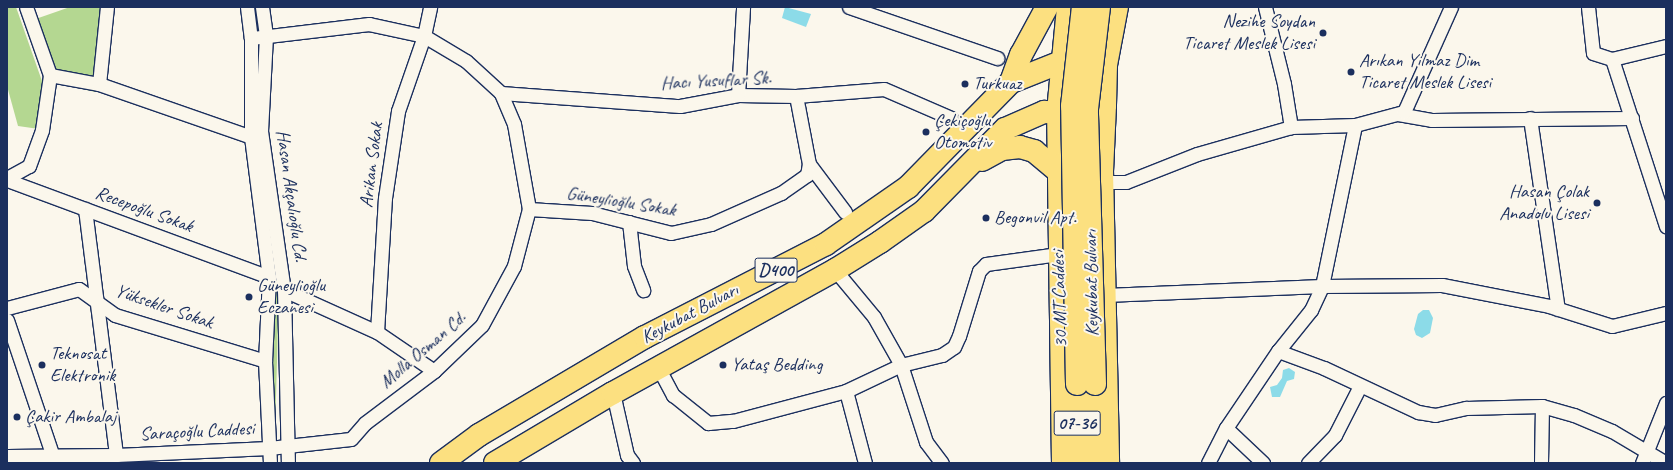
<!DOCTYPE html>
<html>
<head>
<meta charset="utf-8">
<style>
  body { margin:0 }
  #map { position:relative; width:1673px; height:470px; overflow:hidden; background:#fbf7ec; font-family:Caveat,sans-serif }
  div>[style] { position:absolute }
  [style*='--x'] { left:calc(var(--x)*1px); top:calc(var(--y)*1px); width:calc(var(--w)*1px); rotate:calc(var(--a)*1deg) }
  .green>* { inset:0; background:#b4d791 }
  .water>* { inset:0; background:#8cdbe8 }
  .roads { filter:drop-shadow(1px 0 #1b2f5e) drop-shadow(-1px 0 #1b2f5e) drop-shadow(0 1px #1b2f5e) drop-shadow(0 -1px #1b2f5e) }
  .minor>* { height:13px; margin:-6.5px; padding:0 6.5px; transform-origin:6.5px; border-radius:6.5px; background:#fbf7ec }
  .primary>* { height:21px; margin:-10.5px; padding:0 10.5px; transform-origin:10.5px; border-radius:10.5px; background:#fce080 }
  .trunk>* { height:22px; margin:-11px; padding:0 11px; transform-origin:11px; border-radius:11px; background:#fce080 }
  .bridges { filter:drop-shadow(1px 0 #1b2f5e) drop-shadow(-1px 0 #1b2f5e) drop-shadow(0 1px #1b2f5e) drop-shadow(0 -1px #1b2f5e) }
  .trunk-bridge>* { height:22px; margin:-11px; padding:0 11px; transform-origin:11px; border-radius:11px; background:#fce080 }
  .dots>* { width:11px; height:11px; translate:-50% -50%; box-sizing:border-box; border:2px solid #fbf7ec; border-radius:50% }
  span { translate:-50% -50%; white-space:nowrap; text-align:center; line-height:1.15; -webkit-text-stroke:4px #fbf7ec; paint-order:stroke }
  .shield-label span { padding:1px 3px; background:#fbf7ec; border:1px solid; border-radius:3px; -webkit-text-stroke-width:0 }
  .shield-label { font-size:18px; color:#1b2f5e; font-weight:700 }
  .poi-label { font-size:19px; color:#1b2f5e }
  .right { translate:-100% -50%; text-align:right }
  .left { translate:0 -50%; text-align:left }
  .street-label { font-size:19px; color:#1b2f5e }
  .frame { position:absolute; inset:0; border:8px solid #1b2f5e; pointer-events:none }
</style>
</head>
<body>
<div id="map">
  <div class="green">
    <div style="clip-path:polygon(7px 7px,16px 7px,43px 84px,39px 129px,18px 126px,7px 86px)"></div>
    <div style="clip-path:polygon(70px 7px,104px 7px,103px 39px,95px 92px,48px 81px,27px 22px)"></div>
    <div style="clip-path:polygon(257px 50px,261px 51px,279px 288px,275px 435px,270px 435px,274px 288px,255px 137px)"></div>
  </div>
  <div class="water">
    <div style="clip-path:polygon(785px 7px,811px 14px,806px 27px,782px 18px)"></div>
    <div style="clip-path:polygon(1423px 310px,1429px 310px,1433px 318px,1430px 333px,1422px 338px,1416px 335px,1414px 329px,1418px 314px)"></div>
    <div style="clip-path:polygon(1289px 368px,1295px 372px,1294px 379px,1287px 381px,1280px 397px,1272px 397px,1270px 387px,1277px 385px,1282px 378px,1283px 370px)"></div>
  </div>
  <div class="roads">
    <div class="minor">
      <div style="--x:247;--y:7;--w:31;--a:83"></div>
      <div style="--x:251;--y:38;--w:99;--a:90"></div>
      <div style="--x:251;--y:137;--w:141;--a:82.7"></div>
      <div style="--x:269;--y:277;--w:84;--a:92.7"></div>
      <div style="--x:265;--y:361;--w:102;--a:87.2"></div>
      <div style="--x:262;--y:7;--w:29;--a:82"></div>
      <div style="--x:266;--y:36;--w:95;--a:93"></div>
      <div style="--x:261;--y:131;--w:161;--a:81.8"></div>
      <div style="--x:284;--y:290;--w:173;--a:88.7"></div>
      <div style="--x:849;--y:7;--w:157;--a:19"></div>
      <div style="--x:1265;--y:7;--w:79;--a:76.1"></div>
      <div style="--x:1284;--y:84;--w:44;--a:80.8"></div>
      <div style="--x:1588;--y:7;--w:46;--a:83.8"></div>
      <div style="--x:1593;--y:53;--w:20;--a:18"></div>
      <div style="--x:1666;--y:46;--w:56;--a:166.5"></div>
      <div style="--x:1612;--y:59;--w:176;--a:72.1"></div>
      <div style="--x:50;--y:75;--w:50;--a:10.4"></div>
      <div style="--x:99;--y:84;--w:161;--a:19.2"></div>
      <div style="--x:99;--y:84;--w:77;--a:-84.1"></div>
      <div style="--x:501;--y:93;--w:179;--a:4.2"></div>
      <div style="--x:680;--y:106;--w:59;--a:-10.7"></div>
      <div style="--x:738;--y:95;--w:58;--a:1"></div>
      <div style="--x:796;--y:96;--w:88;--a:-4.5"></div>
      <div style="--x:884;--y:89;--w:73;--a:23.4"></div>
      <div style="--x:738;--y:95;--w:88;--a:-86.7"></div>
      <div style="--x:1398;--y:114;--w:35;--a:10"></div>
      <div style="--x:1432;--y:120;--w:200;--a:-0.6"></div>
      <div style="--x:1530;--y:118;--w:193;--a:81.7"></div>
      <div style="--x:809;--y:164;--w:60;--a:53.1"></div>
      <div style="--x:7;--y:178;--w:25;--a:-29"></div>
      <div style="--x:29;--y:166;--w:38;--a:-70"></div>
      <div style="--x:42;--y:130;--w:56;--a:-81.7"></div>
      <div style="--x:50;--y:75;--w:72;--a:-109.4"></div>
      <div style="--x:7;--y:180;--w:279;--a:20.3"></div>
      <div style="--x:1104;--y:182;--w:22;--a:0"></div>
      <div style="--x:1126;--y:182;--w:76;--a:-21.5"></div>
      <div style="--x:1197;--y:154;--w:98;--a:-16"></div>
      <div style="--x:1291;--y:127;--w:64;--a:-1.8"></div>
      <div style="--x:1355;--y:125;--w:51;--a:-14.9"></div>
      <div style="--x:1404;--y:112;--w:115;--a:-65.9"></div>
      <div style="--x:85;--y:209;--w:248;--a:82.8"></div>
      <div style="--x:529;--y:209;--w:63;--a:3.6"></div>
      <div style="--x:592;--y:213;--w:81;--a:14.2"></div>
      <div style="--x:671;--y:233;--w:41;--a:-12.7"></div>
      <div style="--x:711;--y:224;--w:77;--a:-23.9"></div>
      <div style="--x:781;--y:193;--w:32;--a:-35"></div>
      <div style="--x:807;--y:175;--w:11;--a:-80"></div>
      <div style="--x:809;--y:164;--w:69;--a:-100.8"></div>
      <div style="--x:629;--y:222;--w:44;--a:83.5"></div>
      <div style="--x:634;--y:266;--w:26;--a:69"></div>
      <div style="--x:835;--y:270;--w:61;--a:50.3"></div>
      <div style="--x:874;--y:317;--w:55;--a:60.6"></div>
      <div style="--x:901;--y:365;--w:81;--a:72"></div>
      <div style="--x:926;--y:442;--w:26;--a:53"></div>
      <div style="--x:284;--y:290;--w:102;--a:24.3"></div>
      <div style="--x:377;--y:332;--w:69;--a:34.4"></div>
      <div style="--x:1105;--y:295;--w:217;--a:-2.4"></div>
      <div style="--x:1322;--y:286;--w:120;--a:-0.5"></div>
      <div style="--x:1442;--y:285;--w:109;--a:11.1"></div>
      <div style="--x:1549;--y:306;--w:66;--a:17.6"></div>
      <div style="--x:1612;--y:326;--w:56;--a:-13.5"></div>
      <div style="--x:7;--y:308;--w:74;--a:-14.8"></div>
      <div style="--x:79;--y:289;--w:44;--a:35.8"></div>
      <div style="--x:115;--y:315;--w:157;--a:17"></div>
      <div style="--x:7;--y:320;--w:151;--a:71.4"></div>
      <div style="--x:377;--y:332;--w:134;--a:-86.6"></div>
      <div style="--x:385;--y:198;--w:88;--a:-81.5"></div>
      <div style="--x:398;--y:111;--w:79;--a:-70.9"></div>
      <div style="--x:424;--y:36;--w:30;--a:-78"></div>
      <div style="--x:1278;--y:351;--w:49;--a:20.3"></div>
      <div style="--x:1324;--y:368;--w:104;--a:25.1"></div>
      <div style="--x:1418;--y:412;--w:17;--a:10"></div>
      <div style="--x:1435;--y:415;--w:32;--a:-13"></div>
      <div style="--x:1466;--y:408;--w:76;--a:-1.5"></div>
      <div style="--x:1542;--y:406;--w:33;--a:16"></div>
      <div style="--x:1574;--y:415;--w:41;--a:22.8"></div>
      <div style="--x:1612;--y:431;--w:63;--a:30.7"></div>
      <div style="--x:659;--y:369;--w:30;--a:62"></div>
      <div style="--x:673;--y:395;--w:45;--a:38.7"></div>
      <div style="--x:708;--y:423;--w:25;--a:-5"></div>
      <div style="--x:733;--y:421;--w:117;--a:-14.9"></div>
      <div style="--x:846;--y:391;--w:74;--a:75.2"></div>
      <div style="--x:846;--y:391;--w:61;--a:-25.3"></div>
      <div style="--x:901;--y:365;--w:42;--a:-13.7"></div>
      <div style="--x:942;--y:355;--w:14;--a:-34"></div>
      <div style="--x:954;--y:347;--w:12;--a:-66"></div>
      <div style="--x:959;--y:336;--w:68;--a:-72.9"></div>
      <div style="--x:979;--y:271;--w:10;--a:-45"></div>
      <div style="--x:986;--y:264;--w:73;--a:-7.9"></div>
      <div style="--x:613;--y:393;--w:64;--a:77.3"></div>
      <div style="--x:627;--y:455;--w:10;--a:53"></div>
      <div style="--x:1226;--y:428;--w:51;--a:43.4"></div>
      <div style="--x:7;--y:456;--w:109;--a:-0.5"></div>
      <div style="--x:116;--y:455;--w:153;--a:-2.6"></div>
      <div style="--x:269;--y:448;--w:82;--a:-6.3"></div>
      <div style="--x:351;--y:439;--w:21;--a:-49"></div>
      <div style="--x:365;--y:423;--w:86;--a:-37"></div>
      <div style="--x:434;--y:371;--w:66;--a:-43.8"></div>
      <div style="--x:482;--y:325;--w:67;--a:-61.5"></div>
      <div style="--x:514;--y:266;--w:59;--a:-75.3"></div>
      <div style="--x:529;--y:209;--w:86;--a:-100"></div>
      <div style="--x:514;--y:124;--w:34;--a:-113"></div>
      <div style="--x:501;--y:93;--w:47;--a:-137.6"></div>
      <div style="--x:466;--y:61;--w:49;--a:-149.2"></div>
      <div style="--x:424;--y:36;--w:56;--a:-167.7"></div>
      <div style="--x:369;--y:24;--w:119;--a:173.2"></div>
      <div style="--x:1208;--y:463;--w:39;--a:-63"></div>
      <div style="--x:1226;--y:428;--w:93;--a:-56"></div>
      <div style="--x:1278;--y:351;--w:53;--a:-51.2"></div>
      <div style="--x:1311;--y:310;--w:26;--a:-65"></div>
      <div style="--x:1322;--y:286;--w:164;--a:-78.4"></div>
      <div style="--x:1308;--y:463;--w:39;--a:-46"></div>
      <div style="--x:1335;--y:435;--w:55;--a:-63"></div>
      <div style="--x:1541;--y:463;--w:57;--a:-89"></div>
      <div style="--x:1642;--y:463;--w:65;--a:-68.2"></div>
    </div>
    <div class="primary">
      <div style="--x:1105;--y:105;--w:65;--a:92.6"></div>
      <div style="--x:1102;--y:170;--w:293;--a:88.8"></div>
      <div style="--x:1062;--y:463;--w:352;--a:-90.8"></div>
      <div style="--x:1057;--y:111;--w:104;--a:-84.5"></div>
    </div>
    <div class="trunk">
      <div style="--x:1011;--y:82;--w:54;--a:-21.8"></div>
      <div style="--x:1061;--y:62;--w:24;--a:-9"></div>
      <div style="--x:1085;--y:58;--w:10;--a:17"></div>
      <div style="--x:982;--y:160;--w:23;--a:-29"></div>
      <div style="--x:1002;--y:149;--w:18;--a:-6"></div>
      <div style="--x:1020;--y:147;--w:15;--a:16"></div>
      <div style="--x:1034;--y:151;--w:30;--a:40"></div>
      <div style="--x:1057;--y:170;--w:7;--a:-56"></div>
      <div style="--x:1061;--y:164;--w:17;--a:-13"></div>
      <div style="--x:1078;--y:160;--w:26;--a:23"></div>
      <div style="--x:1077;--y:384;--w:79;--a:89.3"></div>
      <div style="--x:1095;--y:384;--w:79;--a:90"></div>
      <div style="--x:441;--y:463;--w:47;--a:-36.4"></div>
      <div style="--x:479;--y:435;--w:193;--a:-30.6"></div>
      <div style="--x:645;--y:337;--w:203;--a:-27.2"></div>
      <div style="--x:826;--y:244;--w:100;--a:-34.8"></div>
      <div style="--x:908;--y:187;--w:147;--a:-45.6"></div>
      <div style="--x:1011;--y:82;--w:29;--a:-70"></div>
      <div style="--x:1021;--y:55;--w:55;--a:-61.6"></div>
      <div style="--x:495;--y:463;--w:137;--a:-30.7"></div>
      <div style="--x:613;--y:393;--w:254;--a:-29"></div>
      <div style="--x:835;--y:270;--w:53;--a:-31.9"></div>
      <div style="--x:880;--y:242;--w:54;--a:-35.2"></div>
      <div style="--x:924;--y:211;--w:115;--a:-45.4"></div>
      <div style="--x:1005;--y:129;--w:43;--a:-23.6"></div>
      <div style="--x:1044;--y:112;--w:32;--a:2"></div>
      <div style="--x:1076;--y:113;--w:30;--a:-15"></div>
      <div style="--x:1105;--y:105;--w:40;--a:-88.6"></div>
      <div style="--x:1106;--y:65;--w:59;--a:-79.3"></div>
    </div>
  </div>
  <div class="bridges">
    <div class="trunk-bridge">
      <div style="--x:1077;--y:384;--w:278;--a:-91"></div>
      <div style="--x:1072;--y:106;--w:100;--a:-83.7"></div>
      <div style="--x:1095;--y:384;--w:275;--a:-91.7"></div>
      <div style="--x:1087;--y:109;--w:103;--a:-83.3"></div>
    </div>
  </div>
  <div class="dots">
    <div style="left:1323px;top:33px;background:#1b2f5e"></div>
    <div style="left:1351px;top:72px;background:#1b2f5e"></div>
    <div style="left:965px;top:84px;background:#1b2f5e"></div>
    <div style="left:926px;top:132px;background:#1b2f5e"></div>
    <div style="left:1597px;top:203px;background:#1b2f5e"></div>
    <div style="left:986px;top:218px;background:#1b2f5e"></div>
    <div style="left:249px;top:297px;background:#1b2f5e"></div>
    <div style="left:42px;top:365px;background:#1b2f5e"></div>
    <div style="left:723px;top:365px;background:#1b2f5e"></div>
    <div style="left:17px;top:417px;background:#1b2f5e"></div>
  </div>
  <div class="shield-label">
    <span style="left:776px;top:270px">D400</span>
    <span style="left:1077px;top:423px">07-36</span>
  </div>
  <div class="poi-label">
    <span class="right" style="left:1315px;top:33px">Nezihe Soydan<br>Ticaret Meslek Lisesi</span>
    <span class="left" style="left:1359px;top:72px">Arıkan Yılmaz Dim<br>Ticaret Meslek Lisesi</span>
    <span class="left" style="left:973px;top:84px">Turkuaz</span>
    <span class="left" style="left:934px;top:132px">Çekiçoğlu<br>Otomotiv</span>
    <span class="right" style="left:1589px;top:203px">Hasan Çolak<br>Anadolu Lisesi</span>
    <span class="left" style="left:994px;top:218px">Begonvil Apt.</span>
    <span class="left" style="left:257px;top:297px">Güneylioğlu<br>Eczanesi</span>
    <span class="left" style="left:50px;top:365px">Teknosat<br>Elektronik</span>
    <span class="left" style="left:731px;top:365px">Yataş Bedding</span>
    <span class="left" style="left:25px;top:417px">Çakir Ambalaj</span>
  </div>
  <div class="street-label">
    <span style="left:716px;top:81px;rotate:-3deg">Hacı Yusuflar Sk.</span>
    <span style="left:372px;top:165px;rotate:-83deg">Arikan Sokak</span>
    <span style="left:291px;top:196px;rotate:82deg">Hasan Akçalıoğlu Cd.</span>
    <span style="left:621px;top:202px;rotate:9deg">Güneylioğlu Sokak</span>
    <span style="left:144px;top:210px;rotate:20deg">Recepoğlu Sokak</span>
    <span style="left:1092px;top:283px;rotate:-91deg">Keykubat Bulvarı</span>
    <span style="left:1060px;top:299px;rotate:-92deg">30 MT Caddesi</span>
    <span style="left:164px;top:307px;rotate:19deg">Yüksekler Sokak</span>
    <span style="left:690px;top:314px;rotate:-28deg">Keykubat Bulvarı</span>
    <span style="left:423px;top:350px;rotate:-41deg">Molla Osman Cd.</span>
    <span style="left:197px;top:432px;rotate:-3deg">Saraçoğlu Caddesi</span>
  </div>
  <div class="frame"></div>
</div>
</body>
</html>
